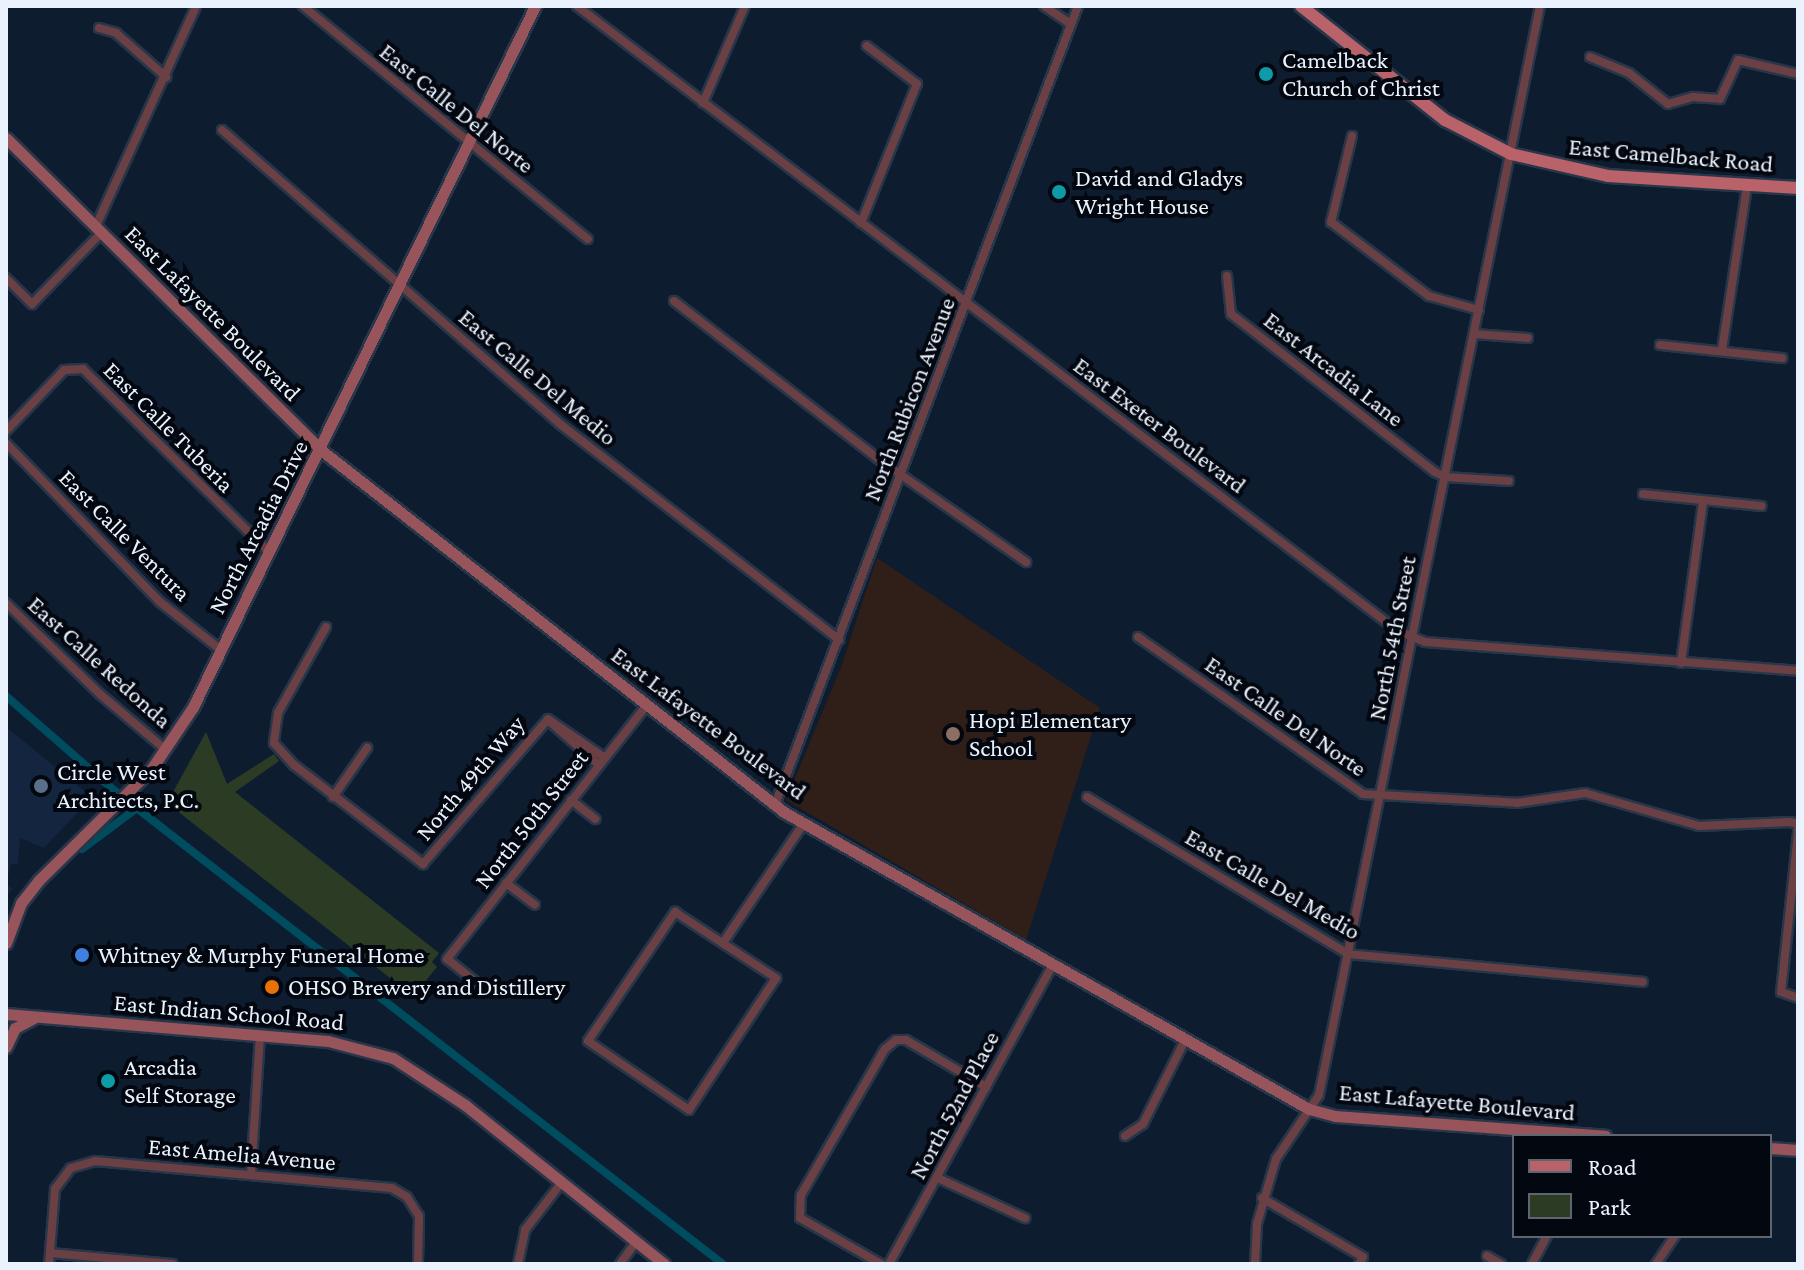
<!DOCTYPE html>
<html>
<head>
<meta charset="utf-8">
<style>
  body { margin:0 }
  #map { position:relative; width:1804px; height:1270px; overflow:hidden; background:#0e1c30; font-family:"Crimson Pro",serif }
  div>[style] { position:absolute }
  [style*='--x'] { left:calc(var(--x)*1px); top:calc(var(--y)*1px); width:calc(var(--w)*1px); rotate:calc(var(--a)*1deg) }
  .built>* { inset:0; background:#13253f }
  .education>* { inset:0; background:#301e18 }
  .green>* { inset:0; background:#2c3c24 }
  .canal>* { height:8px; margin:-4px; padding:0 4px; transform-origin:4px; border-radius:4px; background:#004c5f }
  .roads { filter:drop-shadow(2px 0 #283649) drop-shadow(-2px 0 #283649) drop-shadow(0 2px #283649) drop-shadow(0 -2px #283649) }
  .street>* { height:8px; margin:-4px; padding:0 4px; transform-origin:4px; border-radius:4px; background:#6b4044 }
  .secondary>* { height:11px; margin:-5.5px; padding:0 5.5px; transform-origin:5.5px; border-radius:5.5px; background:#97545a }
  .primary>* { height:12px; margin:-6px; padding:0 6px; transform-origin:6px; border-radius:6px; background:#b9626a }
  .dots>* { width:22px; height:22px; translate:-50% -50%; box-sizing:border-box; border:4px solid #03070f; border-radius:50% }
  span { translate:-50% -50%; white-space:nowrap; text-align:center; line-height:1.15; -webkit-text-stroke:8px #03070f; paint-order:stroke }
  .poi-label { font-size:24px; color:#eaf2fe }
  .left { translate:0 -50%; text-align:left }
  .street-label { font-size:24px; color:#eaf2fe }
  .frame { position:absolute; inset:0; border:8px solid #eaf2fe; pointer-events:none }
  .legend { position:absolute; left:1512px; top:1134px; width:260px; height:104px; box-sizing:border-box; background:#03070f; border:2px solid #5f656f; margin:0; padding:10px 14px; list-style:none; font-size:24px; color:#eaf2fe }
  .legend li { display:flex; align-items:center; gap:16px; height:40px }
  .legend b { width:40px; border:2px solid #5f656f }
</style>
</head>
<body>
<div id="map">
  <div class="built">
    <div style="clip-path:polygon(6px 727px,92px 797px,44px 848px,20px 838px,18px 864px,11px 864px,6px 884px,13px 889px,6px 895px)"></div>
  </div>
  <div class="education">
    <div style="clip-path:polygon(877px 558px,1100px 708px,1026px 940px,786px 800px,841px 667px)"></div>
  </div>
  <div class="green">
    <div style="clip-path:polygon(206px 732px,227px 784px,274px 754px,279px 761px,235px 792px,439px 953px,432px 962px,437px 967px,413px 996px,167px 803px)"></div>
  </div>
  <div class="canal">
    <div style="--x:6;--y:696;--w:146;--a:41.1"></div>
    <div style="--x:116;--y:792;--w:769;--a:37.87"></div>
    <div style="--x:82;--y:849;--w:69;--a:-36.7"></div>
  </div>
  <div class="roads">
    <div class="street">
      <div style="--x:303;--y:6;--w:368;--a:39.3"></div>
      <div style="--x:577;--y:6;--w:1032;--a:37.28"></div>
      <div style="--x:1398;--y:631;--w:29;--a:22"></div>
      <div style="--x:1425;--y:642;--w:374;--a:4.4"></div>
      <div style="--x:1044;--y:6;--w:32;--a:34"></div>
      <div style="--x:99;--y:28;--w:18;--a:16"></div>
      <div style="--x:116;--y:33;--w:67;--a:41.3"></div>
      <div style="--x:1590;--y:57;--w:42;--a:22.3"></div>
      <div style="--x:1629;--y:73;--w:50;--a:38.5"></div>
      <div style="--x:1668;--y:104;--w:26;--a:-16"></div>
      <div style="--x:1693;--y:97;--w:27;--a:4"></div>
      <div style="--x:1720;--y:99;--w:43;--a:-65.2"></div>
      <div style="--x:1738;--y:60;--w:62;--a:13.1"></div>
      <div style="--x:703;--y:103;--w:106;--a:-66.6"></div>
      <div style="--x:222;--y:130;--w:448;--a:41"></div>
      <div style="--x:560;--y:424;--w:353;--a:37.7"></div>
      <div style="--x:1352;--y:136;--w:89;--a:103.7"></div>
      <div style="--x:1331;--y:222;--w:123;--a:37.1"></div>
      <div style="--x:1429;--y:296;--w:52;--a:15.6"></div>
      <div style="--x:861;--y:223;--w:150;--a:-68.1"></div>
      <div style="--x:917;--y:84;--w:63;--a:-142.8"></div>
      <div style="--x:95;--y:228;--w:244;--a:-65.5"></div>
      <div style="--x:1227;--y:276;--w:38;--a:84"></div>
      <div style="--x:1231;--y:314;--w:258;--a:37.8"></div>
      <div style="--x:1435;--y:472;--w:11;--a:27"></div>
      <div style="--x:1445;--y:477;--w:64;--a:3.6"></div>
      <div style="--x:6;--y:278;--w:37;--a:45"></div>
      <div style="--x:32;--y:304;--w:99;--a:-45.8"></div>
      <div style="--x:674;--y:301;--w:257;--a:37.7"></div>
      <div style="--x:877;--y:458;--w:182;--a:34.9"></div>
      <div style="--x:1475;--y:334;--w:53;--a:4.3"></div>
      <div style="--x:1660;--y:345;--w:123;--a:6.1"></div>
      <div style="--x:1722;--y:350;--w:166;--a:-81.3"></div>
      <div style="--x:6;--y:431;--w:84;--a:-46.4"></div>
      <div style="--x:64;--y:370;--w:19;--a:-3"></div>
      <div style="--x:83;--y:369;--w:261;--a:44.5"></div>
      <div style="--x:6;--y:443;--w:221;--a:45.9"></div>
      <div style="--x:160;--y:602;--w:78;--a:38.2"></div>
      <div style="--x:1643;--y:494;--w:119;--a:5.8"></div>
      <div style="--x:6;--y:603;--w:132;--a:44.1"></div>
      <div style="--x:101;--y:695;--w:85;--a:40.2"></div>
      <div style="--x:326;--y:627;--w:98;--a:119.2"></div>
      <div style="--x:278;--y:713;--w:30;--a:98"></div>
      <div style="--x:274;--y:743;--w:30;--a:48"></div>
      <div style="--x:294;--y:765;--w:163;--a:37.5"></div>
      <div style="--x:423;--y:864;--w:191;--a:-49.2"></div>
      <div style="--x:1138;--y:637;--w:274;--a:34.9"></div>
      <div style="--x:1363;--y:794;--w:154;--a:3.3"></div>
      <div style="--x:1517;--y:803;--w:69;--a:-8.4"></div>
      <div style="--x:1585;--y:793;--w:119;--a:16.1"></div>
      <div style="--x:1699;--y:826;--w:91;--a:-2.5"></div>
      <div style="--x:1790;--y:822;--w:8;--a:14"></div>
      <div style="--x:1798;--y:824;--w:6;--a:90"></div>
      <div style="--x:1681;--y:663;--w:162;--a:-82.2"></div>
      <div style="--x:548;--y:719;--w:69;--a:34.4"></div>
      <div style="--x:548;--y:720;--w:68;--a:41.4"></div>
      <div style="--x:333;--y:797;--w:60;--a:-55.2"></div>
      <div style="--x:1087;--y:797;--w:305;--a:31"></div>
      <div style="--x:1348;--y:954;--w:296;--a:5.4"></div>
      <div style="--x:571;--y:800;--w:31;--a:38"></div>
      <div style="--x:775;--y:805;--w:855;--a:-69.23"></div>
      <div style="--x:1798;--y:833;--w:160;--a:96.1"></div>
      <div style="--x:1781;--y:992;--w:18;--a:19"></div>
      <div style="--x:506;--y:883;--w:36;--a:37"></div>
      <div style="--x:675;--y:912;--w:121;--a:33.2"></div>
      <div style="--x:776;--y:978;--w:158;--a:123.4"></div>
      <div style="--x:689;--y:1110;--w:122;--a:-145.7"></div>
      <div style="--x:588;--y:1041;--w:156;--a:-56"></div>
      <div style="--x:723;--y:943;--w:145;--a:-56"></div>
      <div style="--x:477;--y:983;--w:38;--a:-141"></div>
      <div style="--x:447;--y:959;--w:323;--a:-51.8"></div>
      <div style="--x:1125;--y:1136;--w:22;--a:-34"></div>
      <div style="--x:1143;--y:1124;--w:94;--a:-63.4"></div>
      <div style="--x:251;--y:1175;--w:140;--a:-86.3"></div>
      <div style="--x:938;--y:1178;--w:96;--a:24.7"></div>
      <div style="--x:1262;--y:1198;--w:117;--a:30.3"></div>
      <div style="--x:1363;--y:1257;--w:8;--a:120"></div>
      <div style="--x:50;--y:1253;--w:123;--a:5.1"></div>
      <div style="--x:1487;--y:1256;--w:16;--a:30"></div>
      <div style="--x:49;--y:1264;--w:75;--a:-85.4"></div>
      <div style="--x:55;--y:1189;--w:26;--a:-53"></div>
      <div style="--x:71;--y:1168;--w:25;--a:-16"></div>
      <div style="--x:95;--y:1161;--w:298;--a:5.2"></div>
      <div style="--x:392;--y:1188;--w:17;--a:31"></div>
      <div style="--x:407;--y:1197;--w:22;--a:58"></div>
      <div style="--x:419;--y:1216;--w:48;--a:91.2"></div>
      <div style="--x:518;--y:1264;--w:35;--a:-78"></div>
      <div style="--x:525;--y:1230;--w:61;--a:-52.4"></div>
      <div style="--x:620;--y:1264;--w:27;--a:-54"></div>
      <div style="--x:881;--y:1264;--w:93;--a:-150.4"></div>
      <div style="--x:800;--y:1218;--w:23;--a:-88"></div>
      <div style="--x:801;--y:1195;--w:168;--a:-60.1"></div>
      <div style="--x:885;--y:1049;--w:14;--a:-39"></div>
      <div style="--x:896;--y:1040;--w:10;--a:0"></div>
      <div style="--x:906;--y:1040;--w:93;--a:30.4"></div>
      <div style="--x:889;--y:1264;--w:341;--a:-61.3"></div>
      <div style="--x:1255;--y:1264;--w:40;--a:-87.1"></div>
      <div style="--x:1257;--y:1224;--w:68;--a:-73.7"></div>
      <div style="--x:1276;--y:1159;--w:77;--a:-56.1"></div>
      <div style="--x:1319;--y:1095;--w:1111;--a:-78.53"></div>
      <div style="--x:1532;--y:1264;--w:32;--a:-62"></div>
      <div style="--x:1656;--y:1264;--w:34;--a:-56"></div>
    </div>
    <div class="secondary">
      <div style="--x:6;--y:138;--w:443;--a:44.7"></div>
      <div style="--x:321;--y:450;--w:588;--a:38.02"></div>
      <div style="--x:784;--y:812;--w:603;--a:29.5"></div>
      <div style="--x:1309;--y:1109;--w:27;--a:15"></div>
      <div style="--x:1335;--y:1116;--w:271;--a:4.2"></div>
      <div style="--x:6;--y:943;--w:43;--a:-69.4"></div>
      <div style="--x:21;--y:903;--w:29;--a:-52"></div>
      <div style="--x:39;--y:880;--w:159;--a:-44.7"></div>
      <div style="--x:152;--y:768;--w:73;--a:-56.1"></div>
      <div style="--x:193;--y:707;--w:780;--a:-63.99"></div>
      <div style="--x:6;--y:1014;--w:323;--a:4.8"></div>
      <div style="--x:328;--y:1041;--w:67;--a:14.7"></div>
      <div style="--x:393;--y:1058;--w:86;--a:33.1"></div>
      <div style="--x:465;--y:1105;--w:255;--a:38.6"></div>
      <div style="--x:6;--y:1047;--w:21;--a:-65"></div>
      <div style="--x:15;--y:1028;--w:21;--a:-28"></div>
      <div style="--x:1770;--y:1148;--w:28;--a:4"></div>
    </div>
    <div class="primary">
      <div style="--x:1301;--y:6;--w:184;--a:38.4"></div>
      <div style="--x:1445;--y:120;--w:74;--a:27.3"></div>
      <div style="--x:1511;--y:154;--w:99;--a:12.8"></div>
      <div style="--x:1608;--y:176;--w:190;--a:3.6"></div>
    </div>
  </div>
  <div class="dots">
    <div style="left:1266px;top:74px;background:#0f9aa8"></div>
    <div style="left:1059px;top:192px;background:#0f9aa8"></div>
    <div style="left:953px;top:734px;background:#8d6e63"></div>
    <div style="left:41px;top:786px;background:#5c6f8a"></div>
    <div style="left:82px;top:955px;background:#3f7fe0"></div>
    <div style="left:272px;top:987px;background:#e8710a"></div>
    <div style="left:108px;top:1081px;background:#0f9aa8"></div>
  </div>
  <div class="poi-label">
    <span class="left" style="left:1282px;top:74px">Camelback<br>Church of Christ</span>
    <span class="left" style="left:1075px;top:192px">David and Gladys<br>Wright House</span>
    <span class="left" style="left:969px;top:734px">Hopi Elementary<br>School</span>
    <span class="left" style="left:57px;top:786px">Circle West<br>Architects, P.C.</span>
    <span class="left" style="left:98px;top:955px">Whitney &amp; Murphy Funeral Home</span>
    <span class="left" style="left:288px;top:987px">OHSO Brewery and Distillery</span>
    <span class="left" style="left:124px;top:1081px">Arcadia<br>Self Storage</span>
  </div>
  <div class="street-label">
    <span style="left:457px;top:108px;rotate:39deg">East Calle Del Norte</span>
    <span style="left:1671px;top:155px;rotate:5deg">East Camelback Road</span>
    <span style="left:213px;top:313px;rotate:45deg">East Lafayette Boulevard</span>
    <span style="left:1334px;top:369px;rotate:38deg">East Arcadia Lane</span>
    <span style="left:538px;top:377px;rotate:40deg">East Calle Del Medio</span>
    <span style="left:909px;top:399px;rotate:-69deg">North Rubicon Avenue</span>
    <span style="left:1160px;top:425px;rotate:37deg">East Exeter Boulevard</span>
    <span style="left:169px;top:427px;rotate:45deg">East Calle Tuberia</span>
    <span style="left:258px;top:527px;rotate:-63deg">North Arcadia Drive</span>
    <span style="left:125px;top:535px;rotate:45deg">East Calle Ventura</span>
    <span style="left:1392px;top:638px;rotate:-79deg">North 54th Street</span>
    <span style="left:100px;top:662px;rotate:42deg">East Calle Redonda</span>
    <span style="left:1286px;top:716px;rotate:35deg">East Calle Del Norte</span>
    <span style="left:709px;top:723px;rotate:37deg">East Lafayette Boulevard</span>
    <span style="left:470px;top:778px;rotate:-50deg">North 49th Way</span>
    <span style="left:531px;top:819px;rotate:-52deg">North 50th Street</span>
    <span style="left:1273px;top:884px;rotate:30deg">East Calle Del Medio</span>
    <span style="left:229px;top:1012px;rotate:5deg">East Indian School Road</span>
    <span style="left:1457px;top:1102px;rotate:5deg">East Lafayette Boulevard</span>
    <span style="left:954px;top:1105px;rotate:-62deg">North 52nd Place</span>
    <span style="left:242px;top:1154px;rotate:5deg">East Amelia Avenue</span>
  </div>
  <div class="frame"></div>
  <ul class="legend">
  <li><b style="height:10px;background:#b9626a"></b>Road</li>
  <li><b style="height:22px;background:#2c3c24"></b>Park</li>
  </ul>
</div>
</body>
</html>
